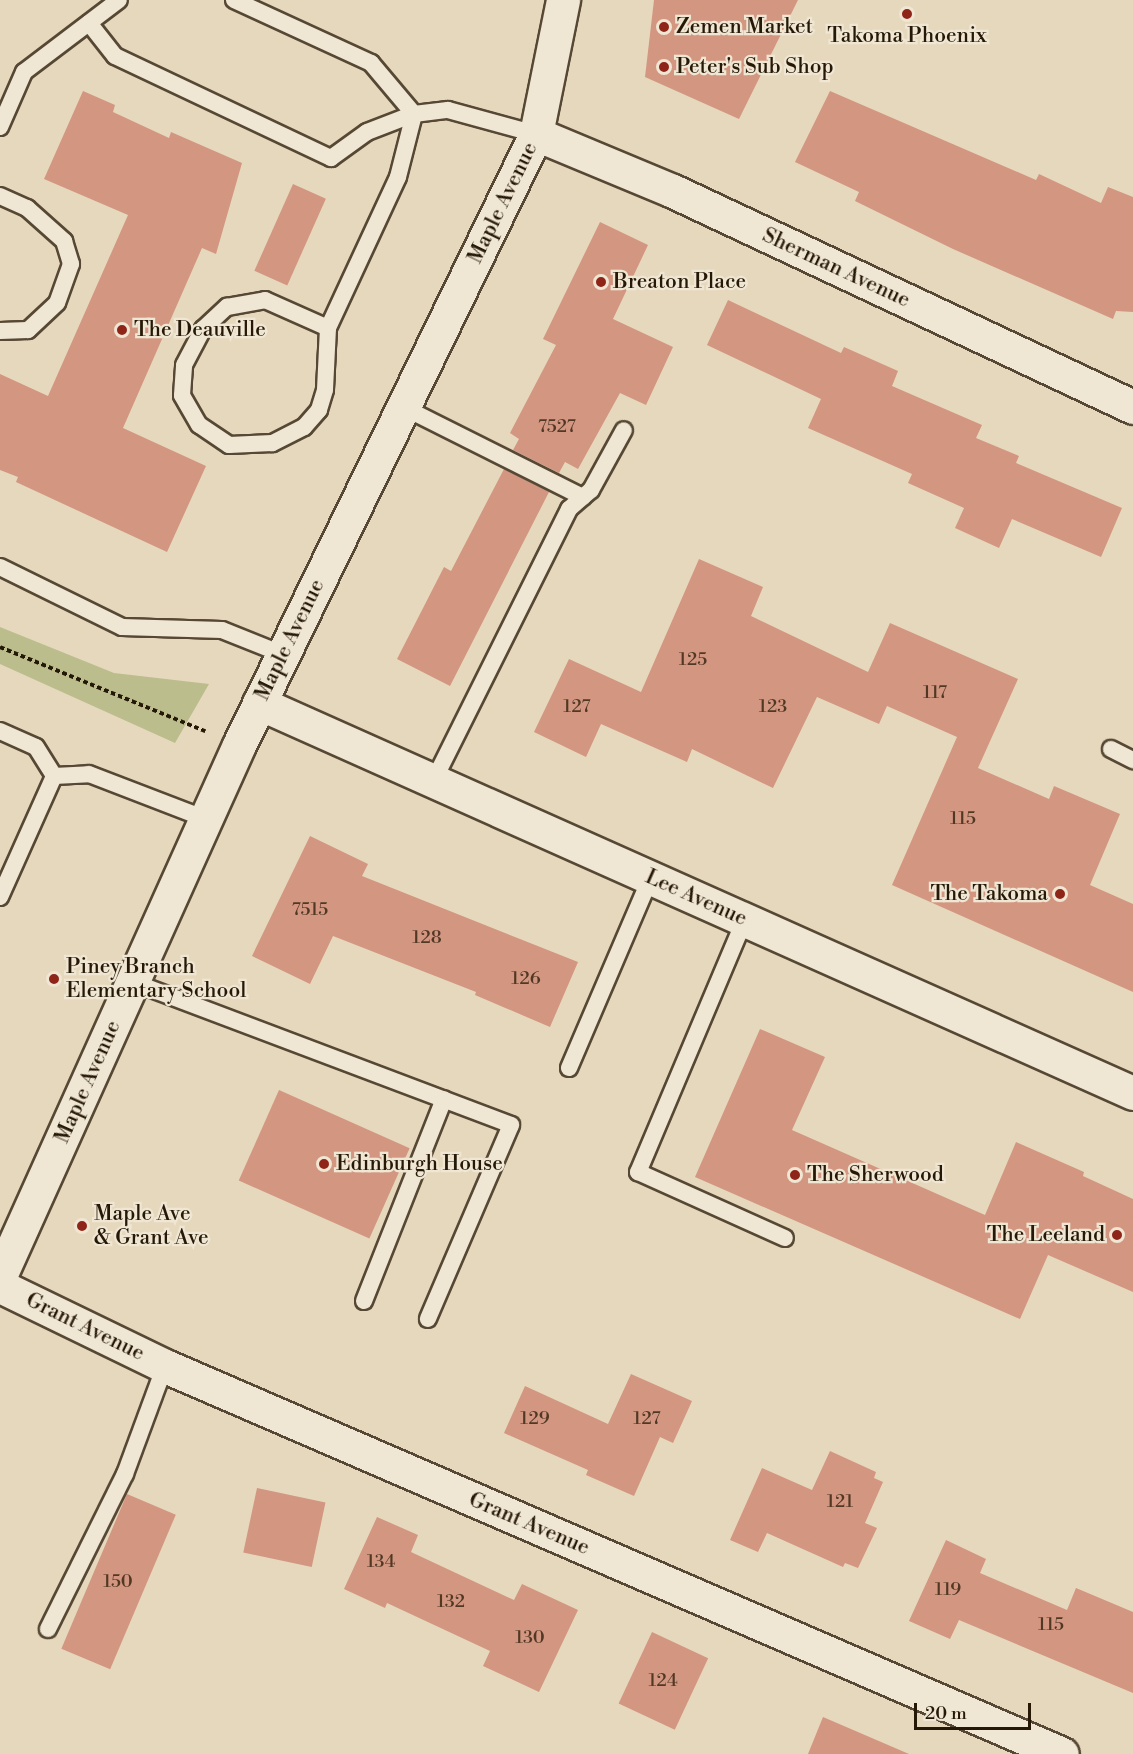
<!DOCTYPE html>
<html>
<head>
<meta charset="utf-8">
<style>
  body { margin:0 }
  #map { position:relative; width:1133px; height:1754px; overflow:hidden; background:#e6d8bc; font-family:"Libre Bodoni",serif }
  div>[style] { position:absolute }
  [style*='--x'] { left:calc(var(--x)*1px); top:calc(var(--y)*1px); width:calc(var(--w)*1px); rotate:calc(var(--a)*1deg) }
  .green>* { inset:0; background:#bbbd8c }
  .building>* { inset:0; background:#d39681; transform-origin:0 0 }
  .path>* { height:4px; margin-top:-2px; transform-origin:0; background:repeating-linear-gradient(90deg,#261806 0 4.5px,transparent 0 7.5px) }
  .roads { filter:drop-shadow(2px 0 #564834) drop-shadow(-2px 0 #564834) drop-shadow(0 2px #564834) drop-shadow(0 -2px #564834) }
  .lane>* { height:16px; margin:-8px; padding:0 8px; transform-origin:8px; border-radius:8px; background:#efe6d3 }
  .street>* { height:33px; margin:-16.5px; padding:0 16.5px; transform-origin:16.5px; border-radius:16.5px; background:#efe6d3 }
  .secondary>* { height:33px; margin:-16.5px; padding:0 16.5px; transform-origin:16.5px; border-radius:16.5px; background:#efe6d3 }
  .dots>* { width:16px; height:16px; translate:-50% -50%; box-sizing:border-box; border:3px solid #efe6d3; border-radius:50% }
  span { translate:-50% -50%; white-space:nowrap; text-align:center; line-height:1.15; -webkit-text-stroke:4.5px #efe6d3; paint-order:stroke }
  .number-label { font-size:18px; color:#513825 }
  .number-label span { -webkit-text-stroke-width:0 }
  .poi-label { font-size:21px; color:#261806 }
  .left { translate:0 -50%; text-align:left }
  .right { translate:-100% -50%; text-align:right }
  .street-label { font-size:21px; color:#261806 }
  .scale { position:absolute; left:914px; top:1703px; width:117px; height:27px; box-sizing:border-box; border:3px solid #261806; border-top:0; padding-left:8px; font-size:18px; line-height:21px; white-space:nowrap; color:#261806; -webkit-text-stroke:4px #efe6d3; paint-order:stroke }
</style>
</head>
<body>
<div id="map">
  <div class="green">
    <div style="clip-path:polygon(0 627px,114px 673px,209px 684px,175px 743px,0 664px)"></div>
  </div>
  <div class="building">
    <div style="clip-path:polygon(654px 0,798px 0,739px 119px,645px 77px)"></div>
    <div style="clip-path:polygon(83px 91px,115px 105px,113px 112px,169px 138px,171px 132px,242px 163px,216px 254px,202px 248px,123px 428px,206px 466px,167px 552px,16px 482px,18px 477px,0 470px,0 374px,48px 396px,128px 215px,44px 179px)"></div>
    <div style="clip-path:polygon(830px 91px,1036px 180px,1039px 174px,1101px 203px,1108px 187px,1133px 197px,1133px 312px,1116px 311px,1113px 319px,953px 249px,855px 201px,859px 192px,795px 162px)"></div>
    <div style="left:293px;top:184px;width:36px;height:95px;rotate:24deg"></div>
    <div style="clip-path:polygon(600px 222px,648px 245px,613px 319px,673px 347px,646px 405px,620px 393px,578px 469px,565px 462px,559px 473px,513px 450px,519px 439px,510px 433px,556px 345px,543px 339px)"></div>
    <div style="clip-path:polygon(728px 300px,841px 353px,844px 347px,898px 371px,892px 386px,982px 425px,976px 438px,1019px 456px,1016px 463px,1122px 508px,1101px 557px,1012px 519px,999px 548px,955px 528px,964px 508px,908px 483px,912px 474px,808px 428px,821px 399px,707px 345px)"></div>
    <div style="clip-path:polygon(504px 469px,549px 492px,450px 686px,397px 659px,444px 567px,451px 571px)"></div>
    <div style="clip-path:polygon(699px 559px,763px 587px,751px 616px,868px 672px,890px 623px,1018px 679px,978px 768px,1049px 799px,1054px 786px,1120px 814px,1090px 885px,1133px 904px,1133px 992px,892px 885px,957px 737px,887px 706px,879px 724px,817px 697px,773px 788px,692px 749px,687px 762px,601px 724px,586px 757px,534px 732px,569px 659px,641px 692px)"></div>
    <div style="clip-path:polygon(310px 836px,368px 864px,362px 876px,578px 962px,550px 1027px,475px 995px,476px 992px,333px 936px,310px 984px,252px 956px)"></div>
    <div style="clip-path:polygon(760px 1029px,825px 1057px,792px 1130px,985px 1215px,1016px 1142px,1084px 1172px,1083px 1176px,1133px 1199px,1133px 1292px,1048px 1255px,1020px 1319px,695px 1177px)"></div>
    <div style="left:279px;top:1090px;width:143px;height:99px;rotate:24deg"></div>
    <div style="clip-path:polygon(631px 1374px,692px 1401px,673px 1443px,660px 1437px,634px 1496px,586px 1475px,588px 1470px,504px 1433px,525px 1386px,608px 1424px)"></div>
    <div style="clip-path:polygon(830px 1451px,876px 1472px,874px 1478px,883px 1482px,865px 1523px,877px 1528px,858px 1568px,845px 1563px,843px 1567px,767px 1533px,758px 1552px,730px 1540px,762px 1468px,812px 1490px)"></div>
    <div style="left:257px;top:1488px;width:70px;height:66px;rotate:12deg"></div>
    <div style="left:127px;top:1494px;width:53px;height:168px;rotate:23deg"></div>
    <div style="clip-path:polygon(377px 1517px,418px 1535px,411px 1552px,514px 1600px,522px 1584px,578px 1610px,539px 1692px,483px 1666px,490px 1651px,387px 1603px,385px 1608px,344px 1589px)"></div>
    <div style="clip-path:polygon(946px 1540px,986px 1559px,980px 1573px,1067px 1610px,1076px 1588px,1133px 1612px,1133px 1693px,959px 1620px,950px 1639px,909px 1621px)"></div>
    <div style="left:652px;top:1632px;width:62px;height:79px;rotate:25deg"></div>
    <div style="clip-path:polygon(823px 1717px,909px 1754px,808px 1754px)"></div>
  </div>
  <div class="path">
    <div style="--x:0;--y:647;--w:222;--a:22.3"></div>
  </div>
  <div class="roads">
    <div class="lane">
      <div style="--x:234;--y:0;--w:151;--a:24.7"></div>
      <div style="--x:371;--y:63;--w:67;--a:49.9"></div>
      <div style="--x:414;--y:114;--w:34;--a:-7"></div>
      <div style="--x:448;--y:110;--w:91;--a:15.3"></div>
      <div style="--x:89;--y:23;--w:42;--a:51.8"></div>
      <div style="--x:115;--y:56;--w:239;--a:25.3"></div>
      <div style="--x:331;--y:158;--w:44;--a:-35.8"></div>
      <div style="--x:367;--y:132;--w:50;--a:-21"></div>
      <div style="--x:0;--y:127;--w:60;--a:-66.4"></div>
      <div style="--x:24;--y:72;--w:119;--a:-37.2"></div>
      <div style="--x:0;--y:196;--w:30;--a:24"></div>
      <div style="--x:27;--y:208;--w:50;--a:41.7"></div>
      <div style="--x:64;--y:241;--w:24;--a:73"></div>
      <div style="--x:71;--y:264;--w:41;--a:109.7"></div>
      <div style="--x:57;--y:303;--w:40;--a:137"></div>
      <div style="--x:28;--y:330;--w:28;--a:178"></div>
      <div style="--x:328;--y:328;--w:62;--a:92.8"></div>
      <div style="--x:325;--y:390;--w:21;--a:107"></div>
      <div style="--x:319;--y:410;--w:23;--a:131"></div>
      <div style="--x:304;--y:427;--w:36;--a:153"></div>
      <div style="--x:272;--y:443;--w:43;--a:177.3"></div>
      <div style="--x:229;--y:445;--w:36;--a:-146"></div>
      <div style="--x:199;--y:425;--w:34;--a:-120"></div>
      <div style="--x:182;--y:395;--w:30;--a:-86"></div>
      <div style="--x:184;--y:365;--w:41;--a:-62.2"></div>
      <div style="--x:203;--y:329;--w:33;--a:-43"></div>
      <div style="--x:227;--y:307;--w:39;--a:-10"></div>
      <div style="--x:265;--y:300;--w:69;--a:24"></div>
      <div style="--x:328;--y:328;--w:166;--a:-65.1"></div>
      <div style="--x:398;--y:177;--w:65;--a:-75.7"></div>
      <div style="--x:403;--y:407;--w:201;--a:26.6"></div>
      <div style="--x:0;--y:567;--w:136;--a:26.2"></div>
      <div style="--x:122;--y:627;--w:100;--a:1.7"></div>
      <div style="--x:222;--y:630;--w:65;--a:21.8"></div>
      <div style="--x:0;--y:731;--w:39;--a:24"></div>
      <div style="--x:36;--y:747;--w:34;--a:58"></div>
      <div style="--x:1111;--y:749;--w:25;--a:27"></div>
      <div style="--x:434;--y:780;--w:303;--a:-63.5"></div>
      <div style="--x:569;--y:509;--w:29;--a:-41"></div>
      <div style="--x:591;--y:490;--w:68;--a:-61.2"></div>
      <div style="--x:0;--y:897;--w:133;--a:-65.9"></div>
      <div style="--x:54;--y:776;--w:35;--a:-3"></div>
      <div style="--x:89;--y:774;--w:125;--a:21"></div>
      <div style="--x:745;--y:919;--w:275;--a:112.9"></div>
      <div style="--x:638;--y:1172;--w:161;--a:24.2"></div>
      <div style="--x:133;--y:982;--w:404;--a:20.7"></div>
      <div style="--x:511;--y:1125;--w:211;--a:113.2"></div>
      <div style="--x:569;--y:1068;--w:208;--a:-66.8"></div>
      <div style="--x:364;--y:1301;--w:217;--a:-68.4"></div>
      <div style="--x:48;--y:1629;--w:173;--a:-63.6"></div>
      <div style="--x:125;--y:1474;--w:115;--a:-69.7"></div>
    </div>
    <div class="street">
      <div style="--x:536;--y:134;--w:148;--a:22.6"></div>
      <div style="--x:673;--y:191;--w:508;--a:25.15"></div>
      <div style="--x:259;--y:703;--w:957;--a:24.05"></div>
      <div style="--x:0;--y:1286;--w:183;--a:25.9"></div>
      <div style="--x:165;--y:1366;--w:977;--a:23.39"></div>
    </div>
    <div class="secondary">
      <div style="--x:0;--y:1276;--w:582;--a:-65.77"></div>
      <div style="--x:239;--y:745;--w:679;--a:-64.08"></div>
      <div style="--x:536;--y:134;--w:137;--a:-78.6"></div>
    </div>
  </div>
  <div class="dots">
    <div style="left:907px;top:14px;background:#8f2418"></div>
    <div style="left:664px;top:27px;background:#8f2418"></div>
    <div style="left:664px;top:67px;background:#8f2418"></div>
    <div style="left:601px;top:282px;background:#8f2418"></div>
    <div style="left:122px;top:330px;background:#8f2418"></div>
    <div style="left:1060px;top:894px;background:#8f2418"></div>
    <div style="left:54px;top:979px;background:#8f2418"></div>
    <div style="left:324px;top:1164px;background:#8f2418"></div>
    <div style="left:795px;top:1175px;background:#8f2418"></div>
    <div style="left:82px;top:1226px;background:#8f2418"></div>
    <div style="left:1117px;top:1235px;background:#8f2418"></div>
  </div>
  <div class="number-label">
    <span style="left:557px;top:427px">7527</span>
    <span style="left:693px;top:660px">125</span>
    <span style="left:935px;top:693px">117</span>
    <span style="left:577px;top:707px">127</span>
    <span style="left:773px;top:707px">123</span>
    <span style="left:963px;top:819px">115</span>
    <span style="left:310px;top:910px">7515</span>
    <span style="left:427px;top:938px">128</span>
    <span style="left:526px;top:979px">126</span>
    <span style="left:535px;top:1419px">129</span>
    <span style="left:647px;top:1419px">127</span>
    <span style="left:840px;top:1502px">121</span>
    <span style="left:381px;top:1562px">134</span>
    <span style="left:118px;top:1582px">150</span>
    <span style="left:948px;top:1590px">119</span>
    <span style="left:451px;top:1602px">132</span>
    <span style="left:1051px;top:1625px">115</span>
    <span style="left:530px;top:1638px">130</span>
    <span style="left:663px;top:1681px">124</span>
  </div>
  <div class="poi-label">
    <span class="left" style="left:676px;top:27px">Zemen Market</span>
    <span style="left:907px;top:36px">Takoma Phoenix</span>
    <span class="left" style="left:676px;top:67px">Peter's Sub Shop</span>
    <span class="left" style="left:613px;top:282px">Breaton Place</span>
    <span class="left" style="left:134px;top:330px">The Deauville</span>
    <span class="right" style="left:1048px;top:894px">The Takoma</span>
    <span class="left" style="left:66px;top:979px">Piney Branch<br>Elementary School</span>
    <span class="left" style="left:336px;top:1164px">Edinburgh House</span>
    <span class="left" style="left:807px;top:1175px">The Sherwood</span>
    <span class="left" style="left:94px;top:1226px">Maple Ave<br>&amp; Grant Ave</span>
    <span class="right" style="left:1105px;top:1235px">The Leeland</span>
  </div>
  <div class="street-label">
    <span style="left:503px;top:203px;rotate:-64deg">Maple Avenue</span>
    <span style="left:836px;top:268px;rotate:25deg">Sherman Avenue</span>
    <span style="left:290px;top:640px;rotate:-64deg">Maple Avenue</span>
    <span style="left:696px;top:898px;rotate:24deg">Lee Avenue</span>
    <span style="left:88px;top:1082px;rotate:-66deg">Maple Avenue</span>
    <span style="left:85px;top:1327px;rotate:26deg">Grant Avenue</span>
    <span style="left:529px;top:1524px;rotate:23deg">Grant Avenue</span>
  </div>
  <div class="scale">20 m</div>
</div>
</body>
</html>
